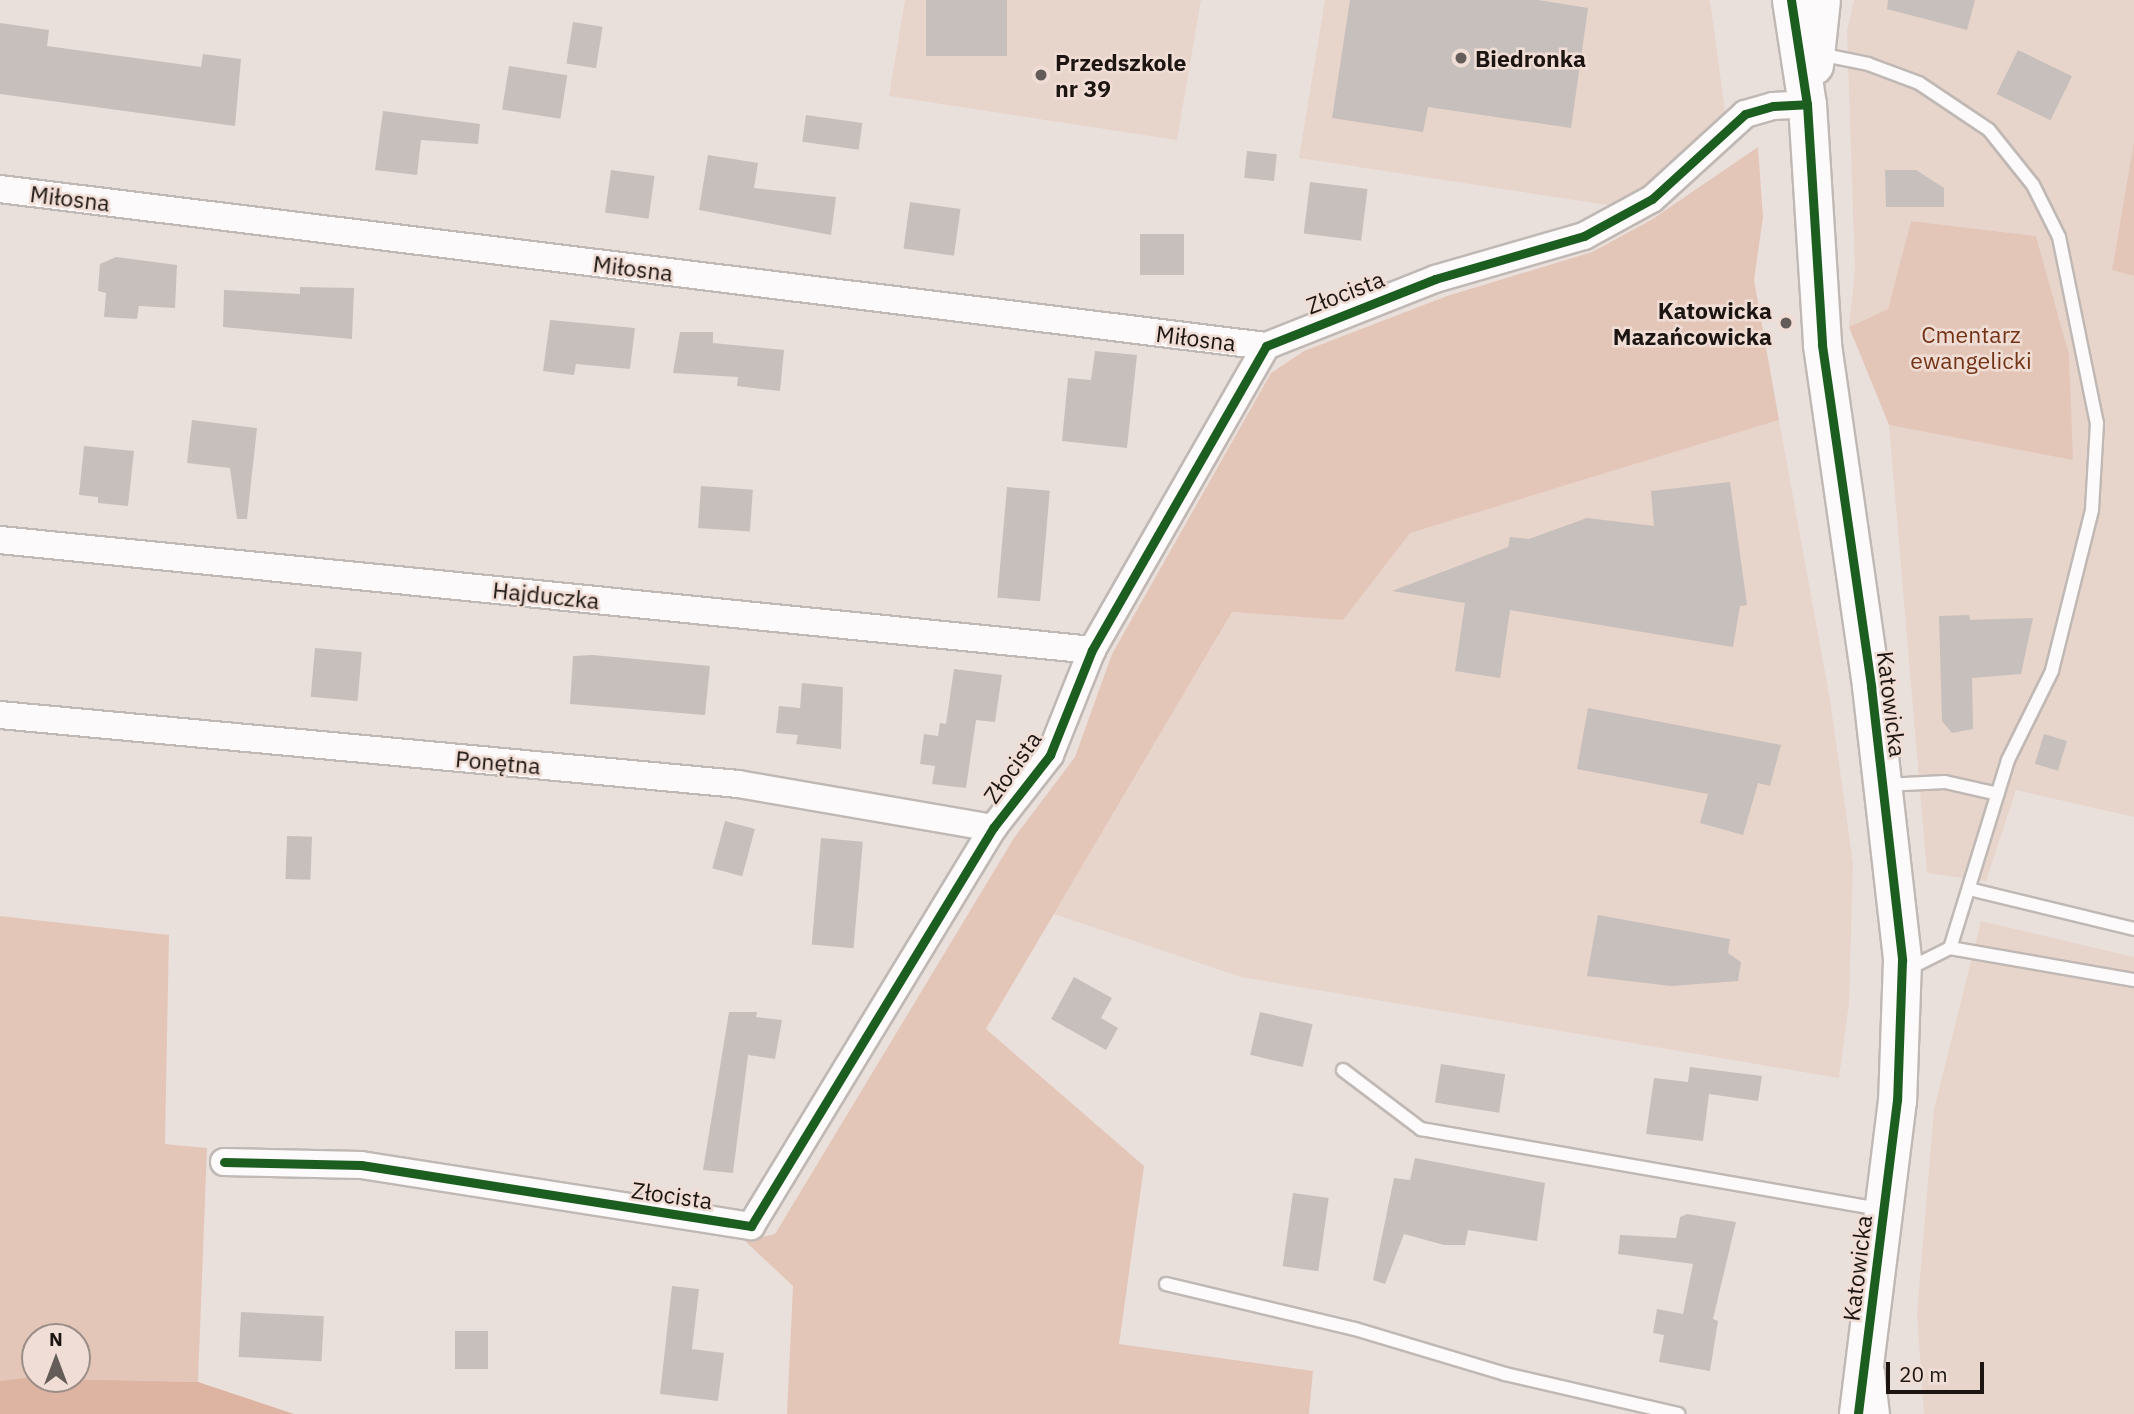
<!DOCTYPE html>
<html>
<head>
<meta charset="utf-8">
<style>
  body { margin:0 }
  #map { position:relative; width:2134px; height:1414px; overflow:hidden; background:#eae0db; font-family:"IBM Plex Sans",sans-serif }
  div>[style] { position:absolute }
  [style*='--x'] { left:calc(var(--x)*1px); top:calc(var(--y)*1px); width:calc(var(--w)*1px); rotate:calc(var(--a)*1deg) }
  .built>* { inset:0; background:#e7d4cb }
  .green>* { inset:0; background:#e4c6b9 }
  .forest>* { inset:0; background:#ddb3a1 }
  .building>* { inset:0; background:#c7bfbb; transform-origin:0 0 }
  .roads { filter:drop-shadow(2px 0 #c0b8b4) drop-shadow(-2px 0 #c0b8b4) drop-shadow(0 2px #c0b8b4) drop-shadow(0 -2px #c0b8b4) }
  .lane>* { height:12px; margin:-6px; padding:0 6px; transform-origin:6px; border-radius:6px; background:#fcfafa }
  .street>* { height:26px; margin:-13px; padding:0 13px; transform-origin:13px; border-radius:13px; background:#fcfafa }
  .secondary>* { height:37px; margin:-18.5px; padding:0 18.5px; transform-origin:18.5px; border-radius:18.5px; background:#fcfafa }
  .cycleway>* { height:9px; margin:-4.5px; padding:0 4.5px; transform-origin:4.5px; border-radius:4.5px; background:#1b5e20 }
  .dots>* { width:19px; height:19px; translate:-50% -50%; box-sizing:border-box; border:4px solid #f0ddd5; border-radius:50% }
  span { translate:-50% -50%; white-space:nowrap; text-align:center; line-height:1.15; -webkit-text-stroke:5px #f0ddd5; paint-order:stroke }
  .poi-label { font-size:23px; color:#1c1512; font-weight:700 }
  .left { translate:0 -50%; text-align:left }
  .right { translate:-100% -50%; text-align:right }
  .street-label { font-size:23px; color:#1c1512 }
  .park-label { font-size:23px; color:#733416 }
  .north { position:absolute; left:21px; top:1323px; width:70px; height:70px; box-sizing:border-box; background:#f0ddd5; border:2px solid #9b8d87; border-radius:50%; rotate:0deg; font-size:19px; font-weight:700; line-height:28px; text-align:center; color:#1c1512 }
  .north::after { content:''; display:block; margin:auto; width:24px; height:32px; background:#645c58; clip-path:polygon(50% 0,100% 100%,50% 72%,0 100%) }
  .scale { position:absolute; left:1886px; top:1362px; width:98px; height:32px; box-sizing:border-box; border:4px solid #1c1512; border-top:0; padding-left:9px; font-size:21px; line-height:24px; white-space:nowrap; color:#1c1512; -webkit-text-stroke:5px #f0ddd5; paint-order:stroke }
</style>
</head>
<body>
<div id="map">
  <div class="built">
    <div style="clip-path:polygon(905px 0,1201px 0,1177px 140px,889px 96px)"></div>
    <div style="clip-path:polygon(1325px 0,1710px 0,1729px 141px,1621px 207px,1299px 158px)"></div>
    <div style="clip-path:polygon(1854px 0,2134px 0,2134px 141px,2112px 270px,2134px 276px,2134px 817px,2016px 790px,1986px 881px,1927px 873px,1889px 425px,2072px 459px,2069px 354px,2036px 236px,1911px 221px,1888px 309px,1849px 327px,1855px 270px,1847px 31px)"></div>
    <div style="clip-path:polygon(1779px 420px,1830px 700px,1853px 863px,1849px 1003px,1839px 1078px,1241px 977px,1054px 914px,1232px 612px,1343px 620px,1409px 533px)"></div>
    <div style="clip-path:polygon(1981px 921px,2134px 957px,2134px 1414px,1924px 1414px,1917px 1314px,1934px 1109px)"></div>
  </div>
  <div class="green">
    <div style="clip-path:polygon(2134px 141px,2134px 276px,2112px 270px)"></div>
    <div style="clip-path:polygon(1758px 147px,1763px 217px,1754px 280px,1779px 420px,1410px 533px,1343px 620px,1232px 612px,986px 1029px,1144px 1166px,1119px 1344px,1313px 1371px,1309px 1414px,787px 1414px,793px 1286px,745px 1241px,775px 1234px,1014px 838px,1075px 757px,1112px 654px,1271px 373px,1304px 351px,1447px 296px,1592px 252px,1651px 220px)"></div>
    <div style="clip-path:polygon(1911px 221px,2036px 236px,2069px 354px,2073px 460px,1889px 425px,1849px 327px,1888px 309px)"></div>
    <div style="clip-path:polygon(0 916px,169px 935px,165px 1144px,207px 1148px,198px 1382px,77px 1379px,77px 1337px,35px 1337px,35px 1378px,0 1381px)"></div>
  </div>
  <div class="forest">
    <div style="clip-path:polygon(25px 1378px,198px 1382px,294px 1414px,0 1414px,0 1381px)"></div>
  </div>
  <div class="building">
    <div style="left:926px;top:0;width:81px;height:56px"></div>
    <div style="clip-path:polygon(1350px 0,1538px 0,1588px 8px,1571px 128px,1428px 107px,1423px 132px,1332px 118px)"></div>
    <div style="clip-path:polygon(1888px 0,1975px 0,1967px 30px,1887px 9px)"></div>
    <div style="left:573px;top:22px;width:30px;height:42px;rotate:9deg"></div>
    <div style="clip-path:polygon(0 23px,49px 30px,47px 46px,201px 67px,203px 54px,241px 59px,235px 126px,0 94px)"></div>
    <div style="left:2018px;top:50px;width:60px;height:49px;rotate:26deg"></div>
    <div style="left:509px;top:66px;width:59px;height:44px;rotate:9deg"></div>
    <div style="clip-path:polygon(383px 111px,480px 124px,478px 144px,421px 140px,417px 175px,375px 170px)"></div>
    <div style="left:806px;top:115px;width:57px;height:27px;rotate:8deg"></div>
    <div style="left:1247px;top:151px;width:30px;height:27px;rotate:6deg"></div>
    <div style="clip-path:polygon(708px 155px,758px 163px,754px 188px,836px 197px,831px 235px,699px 210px)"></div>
    <div style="left:611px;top:170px;width:44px;height:43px;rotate:8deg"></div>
    <div style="clip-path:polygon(1885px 170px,1916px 170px,1944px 188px,1944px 207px,1886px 207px)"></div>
    <div style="left:1310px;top:182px;width:58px;height:52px;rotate:7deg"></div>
    <div style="left:910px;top:202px;width:51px;height:47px;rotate:8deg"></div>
    <div style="left:1140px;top:234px;width:44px;height:41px"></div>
    <div style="clip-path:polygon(116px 257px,177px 265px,175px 308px,139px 306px,137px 319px,104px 317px,106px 293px,98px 291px,100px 264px)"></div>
    <div style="clip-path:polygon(300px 287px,354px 288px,352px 339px,223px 327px,224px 290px,300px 294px)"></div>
    <div style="clip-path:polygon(550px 320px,635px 328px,630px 369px,576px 364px,574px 375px,543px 371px)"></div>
    <div style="clip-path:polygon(680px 332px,713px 332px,713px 343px,784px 350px,780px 391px,737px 386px,738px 377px,673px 373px)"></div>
    <div style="clip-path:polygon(1095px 351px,1137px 355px,1127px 448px,1062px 441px,1068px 378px,1091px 380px)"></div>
    <div style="clip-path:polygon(192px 420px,257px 428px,247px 519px,237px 519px,230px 468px,187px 463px)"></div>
    <div style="clip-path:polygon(84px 446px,134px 451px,128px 506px,98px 503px,98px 497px,79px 495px)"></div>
    <div style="clip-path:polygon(1730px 482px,1747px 605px,1740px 606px,1733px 647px,1510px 610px,1500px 678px,1455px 671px,1465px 603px,1392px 591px,1508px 547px,1510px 537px,1529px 539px,1587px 518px,1654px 526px,1651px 491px)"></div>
    <div style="left:701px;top:486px;width:52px;height:42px;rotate:4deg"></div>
    <div style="left:1007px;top:487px;width:43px;height:111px;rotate:5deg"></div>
    <div style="clip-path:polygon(1969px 615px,1970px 620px,2033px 618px,2021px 674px,1972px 678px,1973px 729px,1952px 733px,1942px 721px,1939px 616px)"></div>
    <div style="left:315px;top:648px;width:47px;height:49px;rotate:5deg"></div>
    <div style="clip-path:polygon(593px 655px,710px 666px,705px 715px,570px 704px,573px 656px)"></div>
    <div style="clip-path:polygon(954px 669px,1002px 675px,995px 722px,976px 720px,966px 788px,932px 784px,935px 766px,920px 764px,924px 734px,938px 736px,940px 723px,946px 724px)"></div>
    <div style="clip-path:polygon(802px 683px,843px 687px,841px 749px,796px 744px,798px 735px,776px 733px,779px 706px,800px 708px)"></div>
    <div style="clip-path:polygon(1588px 708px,1781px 745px,1770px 786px,1758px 783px,1743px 835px,1700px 823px,1708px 794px,1577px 769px)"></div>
    <div style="left:2044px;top:734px;width:24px;height:31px;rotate:17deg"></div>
    <div style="left:725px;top:821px;width:31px;height:49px;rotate:15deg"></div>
    <div style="left:287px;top:836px;width:25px;height:43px;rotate:2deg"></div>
    <div style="left:821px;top:838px;width:42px;height:107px;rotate:5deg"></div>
    <div style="clip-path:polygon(1598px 915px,1730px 939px,1728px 953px,1741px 962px,1738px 981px,1671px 986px,1587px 976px)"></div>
    <div style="clip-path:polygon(1074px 977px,1112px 998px,1101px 1018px,1118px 1028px,1106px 1050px,1051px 1019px)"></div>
    <div style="clip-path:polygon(729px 1012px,757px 1012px,756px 1017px,782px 1020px,775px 1059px,748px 1055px,733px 1173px,703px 1170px)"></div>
    <div style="left:1260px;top:1012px;width:54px;height:44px;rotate:13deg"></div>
    <div style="left:1441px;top:1064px;width:65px;height:39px;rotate:9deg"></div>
    <div style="clip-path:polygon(1690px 1067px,1762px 1076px,1758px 1101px,1709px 1094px,1703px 1141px,1646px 1134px,1654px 1078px,1688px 1082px)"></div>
    <div style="clip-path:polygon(1415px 1158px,1545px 1183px,1537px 1241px,1468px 1230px,1465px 1245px,1444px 1245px,1404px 1234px,1385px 1284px,1373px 1280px,1394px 1178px,1410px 1180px)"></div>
    <div style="left:1293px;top:1193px;width:36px;height:74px;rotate:8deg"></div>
    <div style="clip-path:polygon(1687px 1214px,1736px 1222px,1713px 1319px,1718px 1321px,1710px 1371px,1659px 1362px,1664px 1335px,1653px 1333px,1657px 1309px,1683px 1314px,1693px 1264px,1618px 1254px,1620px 1235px,1676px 1238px,1680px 1217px)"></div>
    <div style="clip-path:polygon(672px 1286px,699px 1289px,692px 1349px,724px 1353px,718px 1401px,660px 1394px)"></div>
    <div style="left:241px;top:1312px;width:83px;height:45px;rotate:3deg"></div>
    <div style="left:455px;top:1331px;width:33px;height:38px"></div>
  </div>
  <div class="roads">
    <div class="lane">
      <div style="--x:1819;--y:54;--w:50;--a:11.5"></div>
      <div style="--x:1868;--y:64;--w:54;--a:20.4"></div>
      <div style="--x:1919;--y:83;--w:84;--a:33.9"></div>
      <div style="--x:1989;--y:130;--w:70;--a:51.3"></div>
      <div style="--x:2033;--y:185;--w:58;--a:63.4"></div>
      <div style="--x:2059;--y:237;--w:190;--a:78.5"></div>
      <div style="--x:2097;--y:423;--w:87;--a:93.3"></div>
      <div style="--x:2092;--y:510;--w:166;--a:104"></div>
      <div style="--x:2052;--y:671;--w:99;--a:116.3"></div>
      <div style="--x:2008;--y:760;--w:197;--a:107.1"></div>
      <div style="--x:1950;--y:948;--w:49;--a:153.4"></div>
      <div style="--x:1884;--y:785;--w:61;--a:-2.8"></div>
      <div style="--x:1945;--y:782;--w:54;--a:12.8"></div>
      <div style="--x:1969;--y:889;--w:170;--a:13.6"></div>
      <div style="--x:1950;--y:948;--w:187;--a:9.9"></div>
      <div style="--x:1343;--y:1070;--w:98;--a:37.1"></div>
      <div style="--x:1421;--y:1129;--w:466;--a:9.9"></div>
      <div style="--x:1166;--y:1284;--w:194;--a:13.4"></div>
      <div style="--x:1355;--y:1329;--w:157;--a:16.7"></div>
      <div style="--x:1505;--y:1374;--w:178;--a:13"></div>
      <div style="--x:1878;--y:1371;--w:43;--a:83.4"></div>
    </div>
    <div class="street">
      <div style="--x:0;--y:189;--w:1276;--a:7.07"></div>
      <div style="--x:0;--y:540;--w:1098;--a:5.75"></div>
      <div style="--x:0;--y:715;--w:741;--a:5.34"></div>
      <div style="--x:738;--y:784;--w:259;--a:9.8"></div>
      <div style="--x:224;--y:1162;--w:137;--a:1.3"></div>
      <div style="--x:361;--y:1165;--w:395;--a:8.9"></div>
      <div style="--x:751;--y:1226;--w:466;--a:-58.7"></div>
      <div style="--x:993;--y:828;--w:93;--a:-52"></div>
      <div style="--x:1050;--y:755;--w:113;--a:-68.2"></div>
      <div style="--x:1092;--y:650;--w:350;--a:-60.2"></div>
      <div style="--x:1266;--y:346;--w:182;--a:-21.6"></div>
      <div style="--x:1435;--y:279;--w:155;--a:-16.1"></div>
      <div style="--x:1584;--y:236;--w:77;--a:-28.6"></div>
      <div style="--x:1652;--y:199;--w:126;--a:-42.4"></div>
      <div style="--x:1745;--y:114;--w:29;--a:-16"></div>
      <div style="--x:1773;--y:106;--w:34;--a:-3"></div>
    </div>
    <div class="secondary">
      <div style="--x:1791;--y:0;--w:105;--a:81.3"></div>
      <div style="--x:1807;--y:104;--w:241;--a:86.4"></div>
      <div style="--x:1822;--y:345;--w:345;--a:81.8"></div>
      <div style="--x:1871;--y:686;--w:276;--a:83.5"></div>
      <div style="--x:1902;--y:960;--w:140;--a:92"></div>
      <div style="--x:1897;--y:1100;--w:316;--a:97.1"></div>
      <div style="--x:1814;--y:65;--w:65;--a:-83.9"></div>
    </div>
  </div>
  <div class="cycleway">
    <div style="--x:1791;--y:0;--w:105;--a:81.3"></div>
    <div style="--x:1807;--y:104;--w:241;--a:86.4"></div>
    <div style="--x:1822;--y:345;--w:345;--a:81.8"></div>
    <div style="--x:1871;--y:686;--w:276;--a:83.5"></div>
    <div style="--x:1902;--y:960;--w:140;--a:92"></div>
    <div style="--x:1897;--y:1100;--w:316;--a:97.1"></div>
    <div style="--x:224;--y:1162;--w:137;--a:1.3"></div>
    <div style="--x:361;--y:1165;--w:395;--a:8.9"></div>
    <div style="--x:751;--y:1226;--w:466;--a:-58.7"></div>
    <div style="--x:993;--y:828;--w:93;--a:-52"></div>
    <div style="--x:1050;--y:755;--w:113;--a:-68.2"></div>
    <div style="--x:1092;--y:650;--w:350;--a:-60.2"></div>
    <div style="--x:1266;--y:346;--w:182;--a:-21.6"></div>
    <div style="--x:1435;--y:279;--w:155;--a:-16.1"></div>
    <div style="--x:1584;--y:236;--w:77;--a:-28.6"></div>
    <div style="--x:1652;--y:199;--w:126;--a:-42.4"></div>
    <div style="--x:1745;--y:114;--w:29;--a:-16"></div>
    <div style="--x:1773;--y:106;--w:34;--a:-3"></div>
  </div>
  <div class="dots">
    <div style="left:1461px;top:58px;background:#645c58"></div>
    <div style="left:1041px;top:75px;background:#645c58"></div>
    <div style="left:1786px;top:323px;background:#645c58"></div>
  </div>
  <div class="poi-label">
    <span class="left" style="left:1475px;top:58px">Biedronka</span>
    <span class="left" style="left:1055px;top:75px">Przedszkole<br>nr 39</span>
    <span class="right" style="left:1772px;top:323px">Katowicka<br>Mazańcowicka</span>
  </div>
  <div class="street-label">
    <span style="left:70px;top:198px;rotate:7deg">Miłosna</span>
    <span style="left:633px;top:268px;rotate:7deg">Miłosna</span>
    <span style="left:1345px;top:292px;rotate:-21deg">Złocista</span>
    <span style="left:1196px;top:338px;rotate:7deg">Miłosna</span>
    <span style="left:546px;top:595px;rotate:6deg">Hajduczka</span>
    <span style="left:1892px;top:704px;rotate:83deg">Katowicka</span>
    <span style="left:498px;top:762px;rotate:5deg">Ponętna</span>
    <span style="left:1012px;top:767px;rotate:-55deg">Złocista</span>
    <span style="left:672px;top:1195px;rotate:8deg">Złocista</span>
    <span style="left:1857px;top:1268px;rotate:-83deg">Katowicka</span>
  </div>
  <div class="park-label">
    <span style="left:1971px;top:347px">Cmentarz<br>ewangelicki</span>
  </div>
  <div class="north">N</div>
  <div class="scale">20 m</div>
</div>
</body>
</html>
